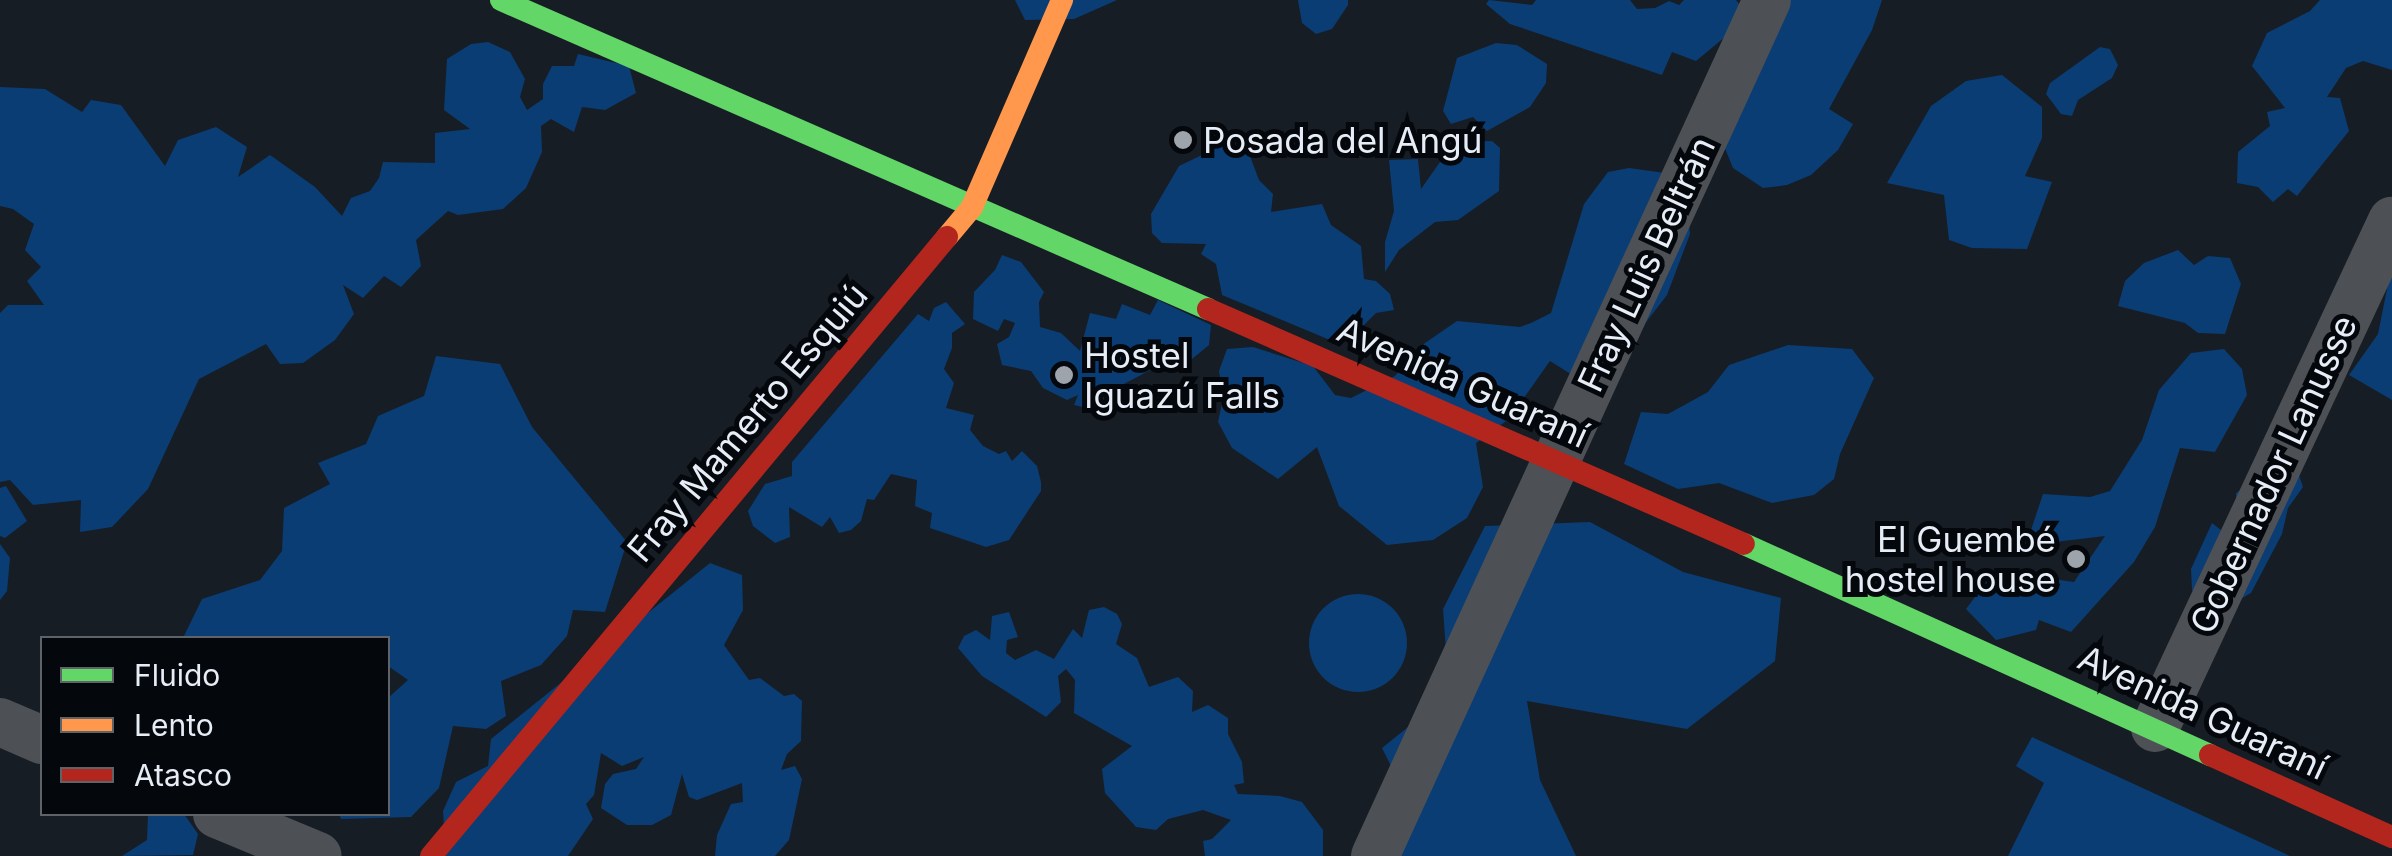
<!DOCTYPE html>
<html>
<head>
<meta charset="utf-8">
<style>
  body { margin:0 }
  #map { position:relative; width:2392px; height:856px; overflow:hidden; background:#171d24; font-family:Inter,sans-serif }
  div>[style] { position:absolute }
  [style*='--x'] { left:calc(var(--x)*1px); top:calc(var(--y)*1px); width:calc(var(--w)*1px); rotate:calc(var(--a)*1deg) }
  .forest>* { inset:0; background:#0a3d74 }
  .round { border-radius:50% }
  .street>* { height:48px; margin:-24px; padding:0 24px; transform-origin:24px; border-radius:24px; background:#4d5156 }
  .fast>* { height:22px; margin:-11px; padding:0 11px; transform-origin:11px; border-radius:11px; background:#63d668 }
  .slow>* { height:22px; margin:-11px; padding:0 11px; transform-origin:11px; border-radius:11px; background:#ff974d }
  .jam>* { height:22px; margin:-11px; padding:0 11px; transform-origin:11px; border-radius:11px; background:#b3261e }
  .dots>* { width:28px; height:28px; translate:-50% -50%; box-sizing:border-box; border:5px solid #04070c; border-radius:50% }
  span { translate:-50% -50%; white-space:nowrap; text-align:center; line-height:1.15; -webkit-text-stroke:10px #04070c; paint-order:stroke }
  .poi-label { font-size:35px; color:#e6edf6 }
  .left { translate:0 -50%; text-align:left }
  .right { translate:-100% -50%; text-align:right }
  .street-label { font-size:35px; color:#e6edf6 }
  .legend { position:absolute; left:40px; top:636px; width:350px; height:180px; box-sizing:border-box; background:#04070c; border:2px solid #5e636a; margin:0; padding:12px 18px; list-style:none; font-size:30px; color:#e6edf6 }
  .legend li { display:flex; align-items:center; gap:20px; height:50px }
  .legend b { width:50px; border:2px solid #5e636a }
</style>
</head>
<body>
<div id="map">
  <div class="forest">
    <div style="clip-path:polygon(1015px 0,1117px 0,1074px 19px,1025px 20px)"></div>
    <div style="clip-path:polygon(1298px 0,1348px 0,1348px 5px,1332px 29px,1316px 34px,1302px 23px)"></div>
    <div style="clip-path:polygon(1489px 0,1532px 5px,1536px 0,1630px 0,1637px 9px,1655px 8px,1669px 1px,1679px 5px,1684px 0,1736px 0,1756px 25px,1725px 37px,1696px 61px,1672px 52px,1662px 75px,1510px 24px,1486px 4px)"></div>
    <div style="clip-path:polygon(1769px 0,1882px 0,1872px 30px,1829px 109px,1853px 124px,1838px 150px,1811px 175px,1787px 185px,1763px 188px,1733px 168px,1724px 146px)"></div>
    <div style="clip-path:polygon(2320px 0,2392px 0,2392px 70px,2363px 61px,2346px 68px,2327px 97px,2340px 98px,2349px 131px,2297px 196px,2288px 189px,2273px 202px,2258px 187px,2237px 183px,2238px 152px,2270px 126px,2267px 112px,2285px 108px,2252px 66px,2267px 33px,2310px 11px)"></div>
    <div style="clip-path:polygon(488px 42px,510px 52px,525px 79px,520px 97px,527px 110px,543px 99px,543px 84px,552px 66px,574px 66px,578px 54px,629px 66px,636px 93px,605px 110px,582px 107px,574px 132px,551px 119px,541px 126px,542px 152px,526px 188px,503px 209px,458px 215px,448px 211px,416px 240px,421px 266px,401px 287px,384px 276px,363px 298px,343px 285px,354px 314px,335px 340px,303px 363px,280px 364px,266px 344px,199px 379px,148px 489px,112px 527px,80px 532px,81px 500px,33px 505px,10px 480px,0 482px,0 313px,8px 305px,44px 305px,27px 281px,41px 267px,25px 250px,34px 224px,13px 209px,0 206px,0 87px,45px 89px,82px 112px,91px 100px,121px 105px,165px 166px,178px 140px,216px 127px,247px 147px,238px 177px,270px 155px,315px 187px,342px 216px,351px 198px,370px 191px,379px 178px,383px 162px,435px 163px,435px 133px,470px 129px,444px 110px,447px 59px,471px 44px)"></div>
    <div style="clip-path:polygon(1496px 43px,1517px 45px,1547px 64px,1546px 83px,1530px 107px,1487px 131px,1473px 117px,1451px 124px,1443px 111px,1457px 58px)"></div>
    <div style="clip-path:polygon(2100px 47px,2110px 49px,2118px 65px,2112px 78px,2078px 100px,2072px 116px,2061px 114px,2046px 94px,2050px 83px)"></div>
    <div style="clip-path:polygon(2002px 75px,2042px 107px,2042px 138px,2025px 176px,2052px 182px,2027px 249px,1972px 248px,1949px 240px,1944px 195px,1887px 183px,1931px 106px,1966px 81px)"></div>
    <div style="clip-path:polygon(1492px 141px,1500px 148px,1499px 191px,1458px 220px,1435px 222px,1399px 250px,1385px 272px,1385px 242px,1394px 211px,1389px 160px,1418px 159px,1421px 189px,1454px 142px)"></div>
    <div style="clip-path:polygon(1225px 144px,1250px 156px,1259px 180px,1273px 194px,1271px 212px,1322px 204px,1331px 225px,1361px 246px,1364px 279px,1376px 281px,1390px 294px,1394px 310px,1376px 313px,1360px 329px,1330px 340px,1222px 295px,1216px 264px,1201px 254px,1206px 244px,1162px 243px,1152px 233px,1151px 214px,1179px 166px)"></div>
    <div style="clip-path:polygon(1629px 168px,1672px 174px,1688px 204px,1690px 234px,1667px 295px,1617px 360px,1569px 373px,1550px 361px,1509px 419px,1476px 443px,1483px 487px,1467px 518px,1433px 540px,1387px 545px,1339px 506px,1317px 447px,1278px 479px,1232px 448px,1218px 422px,1223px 399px,1219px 371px,1227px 349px,1253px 347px,1313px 366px,1335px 395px,1351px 398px,1395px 376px,1425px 343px,1457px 321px,1520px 327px,1531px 323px,1551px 313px,1584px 204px,1608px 172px)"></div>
    <div style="clip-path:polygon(2178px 250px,2194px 265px,2208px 256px,2230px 258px,2241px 284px,2225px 334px,2198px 333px,2185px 323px,2118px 306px,2125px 281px,2144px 263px)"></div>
    <div style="clip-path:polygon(1002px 255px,1021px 262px,1044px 292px,1039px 302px,1040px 327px,1061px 333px,1080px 351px,1090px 313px,1116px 319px,1122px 304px,1150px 315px,1158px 300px,1211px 325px,1209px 345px,1192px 359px,1166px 351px,1160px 365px,1120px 386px,1091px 409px,1074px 405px,1078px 395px,1067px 400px,1043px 388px,1031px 371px,1002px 365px,997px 344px,1009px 337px,1015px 323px,1004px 319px,998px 331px,973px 319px,974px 292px,995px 270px)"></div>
    <div style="clip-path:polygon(2392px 264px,2392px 400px,2349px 375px,2378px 334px)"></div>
    <div style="clip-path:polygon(946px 302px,965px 324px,952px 333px,952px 348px,944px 369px,954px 383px,946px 408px,974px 415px,970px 430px,983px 446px,999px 454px,1006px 451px,1012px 461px,1022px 451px,1037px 466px,1041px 482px,1041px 491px,1009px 540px,986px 547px,930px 528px,932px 513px,915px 506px,917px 480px,891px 474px,874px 500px,867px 499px,861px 521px,851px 530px,839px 533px,830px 517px,822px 527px,789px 507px,790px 537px,775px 543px,753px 526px,748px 511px,765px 484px,792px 476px,792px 462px,918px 314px,929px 321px,934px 308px)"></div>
    <div style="clip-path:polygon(1788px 345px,1852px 349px,1874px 378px,1840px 454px,1834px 479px,1814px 495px,1772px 503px,1719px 483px,1678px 489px,1624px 464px,1641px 412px,1668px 414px,1708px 392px,1729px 365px)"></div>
    <div style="clip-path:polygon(2224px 349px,2242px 369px,2247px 395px,2215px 452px,2180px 448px,2155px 527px,2134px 562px,2071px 632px,2039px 620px,2036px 630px,1996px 640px,1966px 609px,1987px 581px,2039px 577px,2074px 582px,2105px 536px,2055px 542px,2031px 530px,2043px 494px,2090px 497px,2110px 491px,2142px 440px,2159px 390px,2191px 353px)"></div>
    <div style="clip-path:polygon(436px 356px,500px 364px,532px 427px,627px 542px,605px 612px,573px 610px,567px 636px,541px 665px,501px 681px,506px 716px,486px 729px,453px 726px,439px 788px,411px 817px,341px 819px,339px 814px,388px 814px,388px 698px,408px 680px,388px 666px,388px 638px,183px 638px,202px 599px,260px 580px,282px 551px,284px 508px,330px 484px,318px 463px,366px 444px,378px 416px,424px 396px)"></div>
    <div style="clip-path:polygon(2299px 475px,2303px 487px,2288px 508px,2282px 534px,2251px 593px,2239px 600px,2212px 605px,2192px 590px,2191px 569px,2212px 523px,2221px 530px,2236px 521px,2236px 493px,2255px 480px)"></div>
    <div style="clip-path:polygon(6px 486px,27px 521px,5px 538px,0 536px,0 488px)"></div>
    <div style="clip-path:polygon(1590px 522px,1683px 572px,1781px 598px,1775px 661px,1687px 729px,1527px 701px,1540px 780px,1576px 856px,1383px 856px,1404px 792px,1382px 748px,1449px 694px,1443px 609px,1485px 526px)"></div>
    <div style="clip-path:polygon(0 544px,10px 558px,7px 591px,0 600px)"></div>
    <div style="clip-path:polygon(710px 563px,742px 575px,743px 610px,724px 645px,749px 680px,760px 678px,784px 696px,794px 694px,802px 701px,801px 741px,787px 754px,781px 770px,795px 766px,802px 779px,789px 840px,775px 856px,715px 856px,717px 835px,731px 804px,743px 802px,742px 783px,697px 800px,689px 797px,682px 774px,671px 815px,652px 825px,627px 825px,601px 808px,605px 784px,613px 774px,636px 769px,644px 757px,622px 766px,601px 753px,594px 795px,586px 804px,593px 819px,568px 856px,446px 856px,443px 811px,456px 782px,488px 766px,491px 739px)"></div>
    <div class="round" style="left:1309px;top:594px;width:98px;height:98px"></div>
    <div style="clip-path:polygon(1104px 607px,1117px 614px,1122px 624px,1116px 644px,1137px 658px,1149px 687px,1178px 677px,1193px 691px,1192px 712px,1208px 705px,1228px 718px,1228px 734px,1242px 762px,1244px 783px,1234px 785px,1238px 794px,1280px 796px,1302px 802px,1323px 830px,1323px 856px,1205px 856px,1203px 841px,1212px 839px,1231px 820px,1203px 810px,1168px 819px,1156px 830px,1136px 827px,1105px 793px,1102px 769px,1132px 746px,1074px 713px,1075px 680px,1066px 669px,1058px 676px,1061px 702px,1046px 717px,982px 676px,958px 648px,964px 636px,976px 630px,990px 640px,992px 616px,1009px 612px,1018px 637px,1007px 640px,1006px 653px,1015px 660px,1036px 650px,1054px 659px,1073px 629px,1082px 638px,1089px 610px)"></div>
    <div style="clip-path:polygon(2032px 737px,2290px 856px,2008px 856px,2044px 783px,2016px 766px)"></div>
    <div style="clip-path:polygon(148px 814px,184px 814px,198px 834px,193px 855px,122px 856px,147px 840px)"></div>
  </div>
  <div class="street">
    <div style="--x:0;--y:722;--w:46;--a:23.2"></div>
    <div style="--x:2155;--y:728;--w:560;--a:-64.95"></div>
    <div style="--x:217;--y:814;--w:109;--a:22.6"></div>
    <div style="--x:1375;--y:856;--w:941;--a:-65.39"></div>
  </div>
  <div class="fast">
    <div style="--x:501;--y:0;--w:772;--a:23.61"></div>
    <div style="--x:1744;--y:544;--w:512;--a:24.36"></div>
  </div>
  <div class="slow">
    <div style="--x:947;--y:237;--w:39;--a:-50"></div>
    <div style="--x:972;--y:207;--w:226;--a:-66.5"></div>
  </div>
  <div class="jam">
    <div style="--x:1208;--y:309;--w:585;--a:23.67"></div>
    <div style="--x:2210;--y:755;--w:200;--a:24.3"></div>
    <div style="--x:431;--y:856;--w:806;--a:-50.19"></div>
  </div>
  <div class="dots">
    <div style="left:1183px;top:140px;background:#9ea4ac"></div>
    <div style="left:1064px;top:375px;background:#9ea4ac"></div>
    <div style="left:2076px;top:559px;background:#9ea4ac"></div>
  </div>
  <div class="poi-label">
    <span class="left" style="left:1203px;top:140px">Posada del Angú</span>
    <span class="left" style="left:1084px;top:375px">Hostel<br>Iguazú Falls</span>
    <span class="right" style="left:2056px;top:559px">El Guembé<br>hostel house</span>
  </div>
  <div class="street-label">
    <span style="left:1646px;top:264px;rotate:-65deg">Fray Luis Beltrán</span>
    <span style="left:1463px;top:382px;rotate:24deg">Avenida Guaraní</span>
    <span style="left:747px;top:422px;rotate:-50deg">Fray Mamerto Esquiú</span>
    <span style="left:2273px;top:474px;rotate:-65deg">Gobernador Lanusse</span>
    <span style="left:2203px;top:712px;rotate:25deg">Avenida Guaraní</span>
  </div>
  <ul class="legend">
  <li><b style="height:12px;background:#63d668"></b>Fluido</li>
  <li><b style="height:12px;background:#ff974d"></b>Lento</li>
  <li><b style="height:12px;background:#b3261e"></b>Atasco</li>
  </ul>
</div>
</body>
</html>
